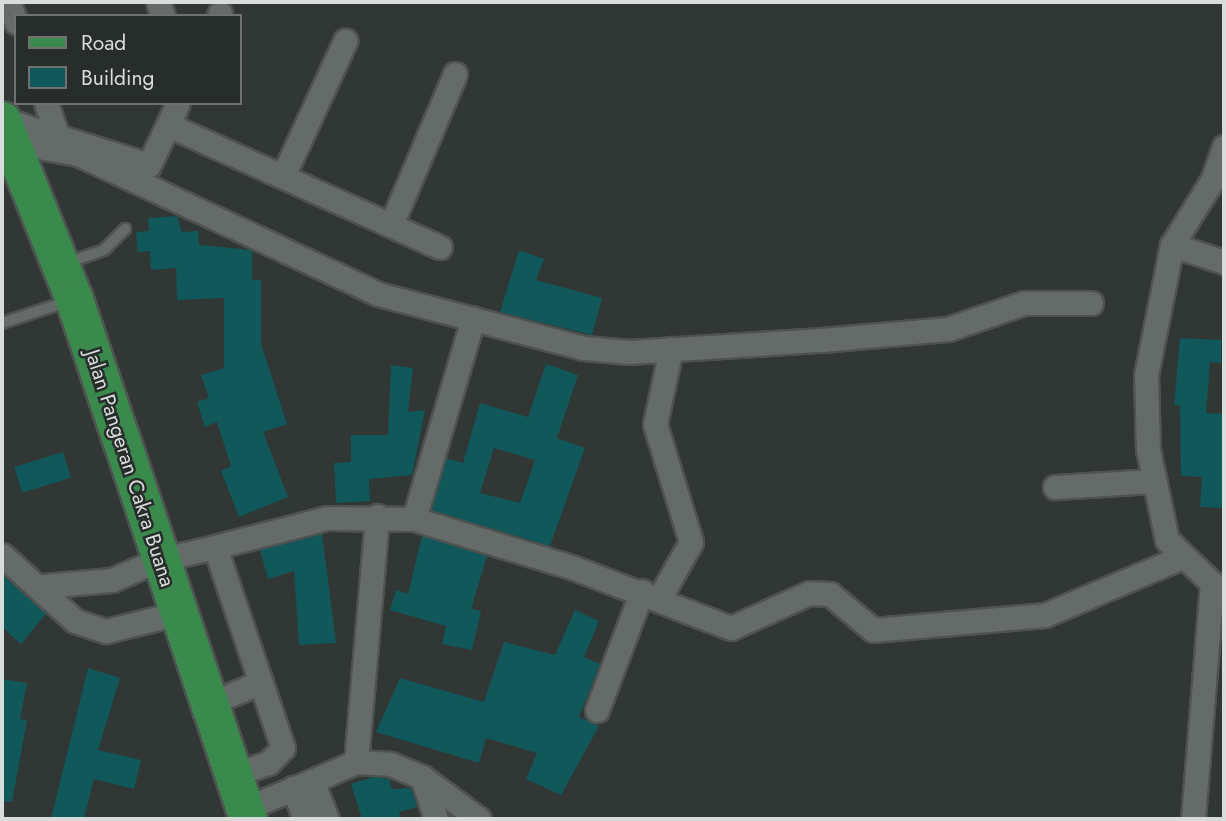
<!DOCTYPE html>
<html>
<head>
<meta charset="utf-8">
<style>
  body { margin:0 }
  #map { position:relative; width:1226px; height:821px; overflow:hidden; background:#313735; font-family:Jost,sans-serif }
  div>[style] { position:absolute }
  [style*='--x'] { left:calc(var(--x)*1px); top:calc(var(--y)*1px); width:calc(var(--w)*1px); rotate:calc(var(--a)*1deg) }
  .building>* { inset:0; background:#11585a; transform-origin:0 0 }
  .roads { filter:drop-shadow(2px 0 #4e5352) drop-shadow(-2px 0 #4e5352) drop-shadow(0 2px #4e5352) drop-shadow(0 -2px #4e5352) }
  .service>* { height:10px; margin:-5px; padding:0 5px; transform-origin:5px; border-radius:5px; background:#646b69 }
  .minor>* { height:23px; margin:-11.5px; padding:0 11.5px; transform-origin:11.5px; border-radius:11.5px; background:#646b69 }
  .primary>* { height:37px; margin:-18.5px; padding:0 18.5px; transform-origin:18.5px; border-radius:18.5px; background:#3b8a4d }
  span { translate:-50% -50%; white-space:nowrap; text-align:center; line-height:1.15; -webkit-text-stroke:5px #272d2b; paint-order:stroke }
  .street-label { font-size:21px; color:#d8dcdb }
  .frame { position:absolute; inset:0; border:4px solid #d8dcdb; pointer-events:none }
  .legend { position:absolute; left:14px; top:14px; width:228px; height:91px; box-sizing:border-box; background:#272d2b; border:2px solid #6e7371; margin:0; padding:9px 12px; list-style:none; font-size:21px; color:#d8dcdb }
  .legend li { display:flex; align-items:center; gap:14px; height:35px }
  .legend b { width:35px; border:2px solid #6e7371 }
</style>
</head>
<body>
<div id="map">
  <div class="building">
    <div style="clip-path:polygon(177px 216px,182px 232px,198px 231px,199px 245px,252px 250px,252px 280px,261px 280px,261px 344px,287px 424px,263px 432px,288px 497px,239px 517px,221px 471px,231px 466px,217px 422px,205px 427px,197px 402px,209px 398px,201px 375px,224px 368px,224px 298px,177px 300px,176px 268px,151px 270px,150px 251px,138px 252px,136px 232px,149px 231px,148px 218px)"></div>
    <div style="clip-path:polygon(519px 250px,544px 259px,536px 280px,602px 298px,592px 335px,500px 312px)"></div>
    <div style="clip-path:polygon(1180px 338px,1221px 340px,1221px 363px,1210px 362px,1206px 413px,1224px 414px,1224px 508px,1200px 507px,1202px 477px,1181px 476px,1180px 405px,1174px 405px)"></div>
    <div style="clip-path:polygon(evenodd,546px 364px,578px 375px,557px 438px,585px 448px,550px 546px,431px 510px,446px 458px,463px 463px,480px 403px,528px 417px,546px 364px,494px 448px,535px 460px,520px 503px,480px 493px,494px 448px)"></div>
    <div style="clip-path:polygon(391px 365px,413px 368px,408px 412px,425px 410px,412px 475px,369px 479px,370px 501px,336px 503px,334px 463px,351px 462px,351px 435px,388px 435px)"></div>
    <div style="left:63px;top:452px;width:27px;height:51px;rotate:73deg"></div>
    <div style="clip-path:polygon(322px 534px,336px 643px,299px 645px,294px 571px,268px 579px,260px 550px)"></div>
    <div style="clip-path:polygon(422px 536px,487px 556px,471px 609px,481px 611px,472px 650px,442px 644px,446px 626px,390px 610px,396px 590px,408px 594px)"></div>
    <div style="clip-path:polygon(2px 574px,46px 614px,21px 644px,2px 627px)"></div>
    <div style="clip-path:polygon(575px 610px,599px 621px,584px 657px,600px 664px,579px 717px,599px 726px,561px 795px,526px 779px,537px 753px,486px 738px,479px 763px,376px 732px,400px 678px,484px 702px,504px 642px,555px 655px)"></div>
    <div style="clip-path:polygon(88px 668px,120px 678px,98px 750px,141px 760px,134px 789px,94px 779px,84px 819px,51px 819px)"></div>
    <div style="clip-path:polygon(2px 679px,27px 683px,20px 719px,27px 720px,12px 802px,2px 801px)"></div>
    <div style="clip-path:polygon(373px 777px,389px 779px,392px 789px,411px 788px,417px 807px,399px 812px,401px 819px,362px 819px,351px 784px)"></div>
  </div>
  <div class="roads">
    <div class="service">
      <div style="--x:64;--y:264;--w:42;--a:-19.3"></div>
      <div style="--x:104;--y:250;--w:30;--a:-45"></div>
      <div style="--x:2;--y:323;--w:71;--a:-18.2"></div>
    </div>
    <div class="minor">
      <div style="--x:8;--y:2;--w:22;--a:68"></div>
      <div style="--x:158;--y:2;--w:15;--a:70"></div>
      <div style="--x:219;--y:16;--w:3;--a:-72"></div>
      <div style="--x:46;--y:103;--w:36;--a:71"></div>
      <div style="--x:2;--y:119;--w:154;--a:17.4"></div>
      <div style="--x:149;--y:165;--w:68;--a:-64.9"></div>
      <div style="--x:168;--y:125;--w:298;--a:24.2"></div>
      <div style="--x:10;--y:142;--w:69;--a:10"></div>
      <div style="--x:78;--y:154;--w:331;--a:25"></div>
      <div style="--x:378;--y:294;--w:213;--a:14.7"></div>
      <div style="--x:584;--y:348;--w:45;--a:5.1"></div>
      <div style="--x:629;--y:352;--w:193;--a:-3.6"></div>
      <div style="--x:822;--y:340;--w:126;--a:-5"></div>
      <div style="--x:948;--y:329;--w:80;--a:-18.9"></div>
      <div style="--x:1024;--y:303;--w:67;--a:0"></div>
      <div style="--x:283;--y:176;--w:149;--a:-65.3"></div>
      <div style="--x:391;--y:225;--w:164;--a:-67"></div>
      <div style="--x:1172;--y:245;--w:55;--a:18.1"></div>
      <div style="--x:1055;--y:487;--w:98;--a:-3.5"></div>
      <div style="--x:414;--y:519;--w:209;--a:-73.6"></div>
      <div style="--x:2;--y:555;--w:98;--a:42.1"></div>
      <div style="--x:75;--y:621;--w:33;--a:18"></div>
      <div style="--x:106;--y:631;--w:75;--a:-13.9"></div>
      <div style="--x:43;--y:586;--w:69;--a:-5"></div>
      <div style="--x:112;--y:580;--w:50;--a:-23.5"></div>
      <div style="--x:158;--y:560;--w:58;--a:-12.8"></div>
      <div style="--x:660;--y:597;--w:63;--a:-60.6"></div>
      <div style="--x:691;--y:542;--w:123;--a:-107"></div>
      <div style="--x:655;--y:424;--w:77;--a:-78"></div>
      <div style="--x:211;--y:703;--w:54;--a:-22.8"></div>
      <div style="--x:597;--y:710;--w:127;--a:-69.3"></div>
      <div style="--x:356;--y:762;--w:247;--a:-85.1"></div>
      <div style="--x:236;--y:774;--w:34;--a:-19"></div>
      <div style="--x:268;--y:763;--w:21;--a:-45"></div>
      <div style="--x:283;--y:748;--w:212;--a:-108.7"></div>
      <div style="--x:215;--y:547;--w:116;--a:-14.5"></div>
      <div style="--x:327;--y:518;--w:87;--a:0.7"></div>
      <div style="--x:414;--y:519;--w:167;--a:17"></div>
      <div style="--x:574;--y:568;--w:168;--a:20.9"></div>
      <div style="--x:731;--y:628;--w:85;--a:-24.2"></div>
      <div style="--x:809;--y:593;--w:21;--a:3"></div>
      <div style="--x:830;--y:594;--w:56;--a:39.9"></div>
      <div style="--x:873;--y:630;--w:173;--a:-5"></div>
      <div style="--x:1045;--y:615;--w:149;--a:-22.9"></div>
      <div style="--x:422;--y:777;--w:44;--a:71.6"></div>
      <div style="--x:312;--y:781;--w:48;--a:-23.4"></div>
      <div style="--x:356;--y:762;--w:34;--a:3"></div>
      <div style="--x:390;--y:764;--w:35;--a:22"></div>
      <div style="--x:422;--y:777;--w:71;--a:36.4"></div>
      <div style="--x:293;--y:788;--w:33;--a:69"></div>
      <div style="--x:244;--y:809;--w:74;--a:-22.4"></div>
      <div style="--x:312;--y:781;--w:41;--a:68.5"></div>
      <div style="--x:1193;--y:819;--w:237;--a:-85.4"></div>
      <div style="--x:1212;--y:583;--w:62;--a:-136.3"></div>
      <div style="--x:1167;--y:540;--w:92;--a:-101.9"></div>
      <div style="--x:1148;--y:450;--w:75;--a:-91.5"></div>
      <div style="--x:1146;--y:375;--w:133;--a:-78.7"></div>
      <div style="--x:1172;--y:245;--w:78;--a:-58.2"></div>
      <div style="--x:1213;--y:179;--w:34;--a:-71"></div>
    </div>
    <div class="primary">
      <div style="--x:2;--y:120;--w:193;--a:68.1"></div>
      <div style="--x:74;--y:299;--w:548;--a:71.5"></div>
    </div>
  </div>
  <div class="street-label">
    <span style="left:130px;top:468px;rotate:72deg">Jalan Pangeran Cakra Buana</span>
  </div>
  <div class="frame"></div>
  <ul class="legend">
  <li><b style="height:9px;background:#3b8a4d"></b>Road</li>
  <li><b style="height:19px;background:#11585a"></b>Building</li>
  </ul>
</div>
</body>
</html>
